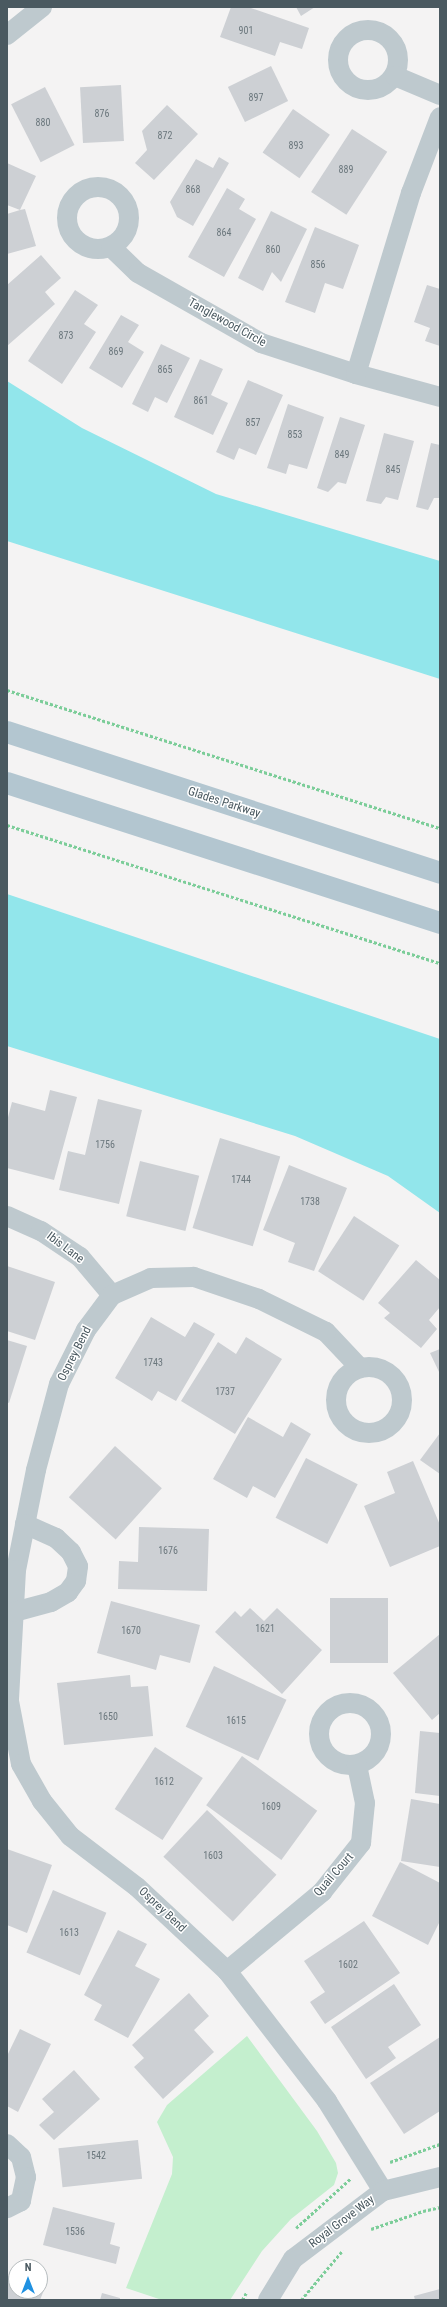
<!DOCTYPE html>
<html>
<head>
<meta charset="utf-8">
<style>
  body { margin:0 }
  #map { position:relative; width:447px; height:2307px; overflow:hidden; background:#f4f3f3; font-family:"Roboto Condensed",sans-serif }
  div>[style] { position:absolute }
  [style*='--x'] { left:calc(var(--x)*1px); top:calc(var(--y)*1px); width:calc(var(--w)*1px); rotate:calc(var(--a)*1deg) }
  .green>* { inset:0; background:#c4efce }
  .water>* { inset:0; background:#92e6eb }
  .building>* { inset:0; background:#cdd0d4; transform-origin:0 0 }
  .path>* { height:2.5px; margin-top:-1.25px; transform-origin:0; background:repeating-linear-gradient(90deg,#7ccd99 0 3px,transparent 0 5px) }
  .street>* { height:20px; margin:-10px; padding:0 10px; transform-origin:10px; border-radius:10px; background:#bec9ce }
  .street>.ring { margin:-10px; padding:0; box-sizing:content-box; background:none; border:20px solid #bec9ce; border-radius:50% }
  .primary>* { height:22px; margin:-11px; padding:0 11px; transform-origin:11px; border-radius:11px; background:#b3c6d0 }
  span { translate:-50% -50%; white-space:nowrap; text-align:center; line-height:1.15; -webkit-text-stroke:3px #fff; paint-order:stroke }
  .number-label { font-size:10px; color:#6b777d }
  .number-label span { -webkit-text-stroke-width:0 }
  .street-label { font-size:12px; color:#4a5960 }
  .frame { position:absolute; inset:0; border:8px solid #4a5960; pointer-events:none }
  .north { position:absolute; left:8px; top:2259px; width:40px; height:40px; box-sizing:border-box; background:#fff; border:1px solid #b7bdbf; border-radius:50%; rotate:0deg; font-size:11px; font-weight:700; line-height:16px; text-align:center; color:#4a5960 }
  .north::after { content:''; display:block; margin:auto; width:14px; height:18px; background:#2091e1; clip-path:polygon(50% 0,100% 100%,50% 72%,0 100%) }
</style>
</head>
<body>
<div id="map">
  <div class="green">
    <div style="clip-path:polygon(247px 2036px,317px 2131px,336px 2163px,338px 2173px,334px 2185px,291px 2219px,262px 2251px,230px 2300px,162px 2300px,126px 2288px,172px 2174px,173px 2157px,157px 2122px,167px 2105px)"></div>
  </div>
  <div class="water">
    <div style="clip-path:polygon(7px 381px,82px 428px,216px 494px,440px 561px,440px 679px,7px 541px)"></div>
    <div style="clip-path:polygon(7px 894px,440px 1039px,440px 1213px,388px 1176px,295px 1136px,7px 1046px)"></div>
  </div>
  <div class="building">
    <div style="clip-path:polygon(231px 7px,248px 7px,309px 28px,302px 49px,280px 42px,275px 56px,220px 37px)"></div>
    <div style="clip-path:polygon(296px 7px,315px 7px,301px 16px)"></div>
    <div style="left:271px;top:66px;width:39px;height:48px;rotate:64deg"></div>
    <div style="left:121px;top:85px;width:56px;height:41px;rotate:87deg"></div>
    <div style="left:45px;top:87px;width:65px;height:38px;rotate:63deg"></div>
    <div style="clip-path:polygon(167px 105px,198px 134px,154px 180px,135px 163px,147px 150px,142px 131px)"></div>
    <div style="left:293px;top:109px;width:45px;height:53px;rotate:35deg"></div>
    <div style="left:352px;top:129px;width:42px;height:75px;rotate:33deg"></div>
    <div style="clip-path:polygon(219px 157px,229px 163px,193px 226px,177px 217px,170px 202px,196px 159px,213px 168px)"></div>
    <div style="clip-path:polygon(7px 163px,36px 176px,20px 210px,25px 209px,36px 246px,7px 254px,7px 214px,20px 210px,7px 205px)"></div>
    <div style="clip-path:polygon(227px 188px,245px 199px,239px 209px,256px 219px,224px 277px,188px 257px)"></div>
    <div style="clip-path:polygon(271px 211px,307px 229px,281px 282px,272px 272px,263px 291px,238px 278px)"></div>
    <div style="clip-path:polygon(315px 227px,359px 245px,343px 289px,325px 283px,315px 313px,285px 302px)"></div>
    <div style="clip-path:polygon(41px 255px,61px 278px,45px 292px,55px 304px,7px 346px,7px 285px)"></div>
    <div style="clip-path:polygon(427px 285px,440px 289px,440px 346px,425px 341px,430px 328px,414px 322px)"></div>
    <div style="clip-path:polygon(75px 290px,98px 305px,84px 324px,96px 332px,62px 384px,28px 361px)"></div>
    <div style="clip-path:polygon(121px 315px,139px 325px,128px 342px,144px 352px,122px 388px,89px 368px)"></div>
    <div style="clip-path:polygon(161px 344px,190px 358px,167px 403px,155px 397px,148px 412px,132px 404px)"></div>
    <div style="clip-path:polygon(200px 359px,223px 369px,211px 395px,228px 403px,213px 435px,174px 417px)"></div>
    <div style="clip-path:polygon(248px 380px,283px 395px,256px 455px,239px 448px,234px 460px,216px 452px)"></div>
    <div style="clip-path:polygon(288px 404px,324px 417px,307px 469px,289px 464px,286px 474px,267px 468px)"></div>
    <div style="clip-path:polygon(340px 417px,365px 425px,346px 484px,338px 482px,328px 492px,317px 488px)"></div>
    <div style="clip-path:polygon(384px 433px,414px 441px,398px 500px,386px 497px,381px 504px,366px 501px)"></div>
    <div style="clip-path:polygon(431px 443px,440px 445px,440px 498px,434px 498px,428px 510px,416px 507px)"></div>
    <div style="clip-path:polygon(50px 1090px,77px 1097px,54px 1180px,7px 1168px,7px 1121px,12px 1102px,45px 1111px)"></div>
    <div style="clip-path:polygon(98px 1099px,142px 1110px,119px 1204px,59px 1190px,68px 1151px,85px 1155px)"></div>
    <div style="left:220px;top:1138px;width:63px;height:94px;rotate:17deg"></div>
    <div style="left:140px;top:1161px;width:61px;height:57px;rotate:14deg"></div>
    <div style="clip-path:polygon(289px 1165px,347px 1188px,314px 1271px,288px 1262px,295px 1243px,263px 1230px)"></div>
    <div style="left:354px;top:1216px;width:54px;height:66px;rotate:33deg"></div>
    <div style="clip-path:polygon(416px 1260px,440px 1280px,440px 1307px,429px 1320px,437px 1329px,421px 1348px,384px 1318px,390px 1313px,378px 1303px)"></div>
    <div style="clip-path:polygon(7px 1266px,55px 1282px,35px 1340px,7px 1331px)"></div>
    <div style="clip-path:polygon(151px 1317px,185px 1337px,194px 1322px,215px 1334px,176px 1401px,158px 1391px,152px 1401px,115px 1378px)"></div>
    <div style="clip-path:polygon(246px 1337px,282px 1359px,235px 1434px,181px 1401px,218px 1342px,236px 1354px)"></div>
    <div style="clip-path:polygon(7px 1340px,27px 1346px,9px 1403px,7px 1402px)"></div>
    <div style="clip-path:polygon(440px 1349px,440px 1374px,430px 1353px)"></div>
    <div style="clip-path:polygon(248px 1417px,283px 1437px,291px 1422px,311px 1434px,275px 1498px,253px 1486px,247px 1498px,213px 1479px)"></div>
    <div style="clip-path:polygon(440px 1433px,440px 1474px,420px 1460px)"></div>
    <div style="left:115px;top:1446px;width:63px;height:69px;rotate:42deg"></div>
    <div style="left:306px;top:1458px;width:58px;height:67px;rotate:27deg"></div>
    <div style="clip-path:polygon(413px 1461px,440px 1525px,440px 1546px,390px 1567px,364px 1506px,395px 1493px,387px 1472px)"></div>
    <div style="clip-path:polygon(139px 1527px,209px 1529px,207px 1591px,118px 1589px,119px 1561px,138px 1562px)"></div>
    <div style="left:330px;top:1598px;width:58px;height:65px"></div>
    <div style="clip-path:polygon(111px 1601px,200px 1625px,190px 1663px,160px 1655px,156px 1670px,97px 1653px)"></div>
    <div style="clip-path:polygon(250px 1608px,264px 1621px,277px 1608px,322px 1650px,282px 1694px,215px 1632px,235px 1611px,241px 1617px)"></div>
    <div style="clip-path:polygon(440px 1634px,440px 1713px,432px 1720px,393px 1673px)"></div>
    <div style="left:214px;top:1666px;width:80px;height:67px;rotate:25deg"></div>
    <div style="clip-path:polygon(130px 1675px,131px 1687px,148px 1686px,153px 1736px,64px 1745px,57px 1683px)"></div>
    <div style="clip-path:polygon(420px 1731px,440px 1733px,440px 1796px,415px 1793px)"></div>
    <div style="left:155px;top:1747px;width:57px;height:74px;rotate:33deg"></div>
    <div style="left:242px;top:1756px;width:93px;height:61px;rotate:36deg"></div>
    <div style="clip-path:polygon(411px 1799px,440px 1804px,440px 1867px,401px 1861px)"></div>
    <div style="left:207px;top:1810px;width:95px;height:64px;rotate:43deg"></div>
    <div style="clip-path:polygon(7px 1849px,52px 1865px,27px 1933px,7px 1925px)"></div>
    <div style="clip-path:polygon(400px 1862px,440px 1883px,440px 1921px,428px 1945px,372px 1916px)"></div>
    <div style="left:53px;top:1890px;width:58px;height:68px;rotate:23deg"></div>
    <div style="clip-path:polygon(364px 1921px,400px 1973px,325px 2024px,310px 2002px,325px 1992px,304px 1961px)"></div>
    <div style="clip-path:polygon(118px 1930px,147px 1944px,135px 1966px,160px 1979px,128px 2038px,94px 2020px,102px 2005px,84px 1995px)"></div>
    <div style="clip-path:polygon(394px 1984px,421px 2025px,388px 2047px,396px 2058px,366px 2079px,331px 2027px)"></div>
    <div style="clip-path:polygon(189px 1993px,209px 2016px,194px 2030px,214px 2052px,163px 2099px,134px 2067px,144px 2058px,132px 2045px)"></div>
    <div style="clip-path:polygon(20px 2029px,51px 2044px,18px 2112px,7px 2106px,7px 2056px)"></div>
    <div style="clip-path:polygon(440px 2037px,440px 2111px,404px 2134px,370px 2083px)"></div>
    <div style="clip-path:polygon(74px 2070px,100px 2099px,54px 2140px,39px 2125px,54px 2112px,42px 2099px)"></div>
    <div style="left:138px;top:2140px;width:39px;height:80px;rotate:84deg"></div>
    <div style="clip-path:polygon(53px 2207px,115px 2223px,110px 2244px,120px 2247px,116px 2264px,43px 2245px)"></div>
    <div style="clip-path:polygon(8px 2276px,16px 2279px,16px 2291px,44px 2290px,40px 2300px,7px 2300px)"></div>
    <div style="clip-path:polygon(440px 2289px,440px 2300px,415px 2300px,414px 2296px)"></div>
    <div style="clip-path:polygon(102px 2293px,120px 2298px,120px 2300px,100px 2300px)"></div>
  </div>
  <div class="path">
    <div style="--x:7;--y:690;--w:454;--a:17.7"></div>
    <div style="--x:7;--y:825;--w:454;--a:17.7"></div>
    <div style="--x:390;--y:2162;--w:53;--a:-19.8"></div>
    <div style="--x:296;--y:2228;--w:73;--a:-42.2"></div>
    <div style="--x:371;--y:2229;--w:55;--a:-19.1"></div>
    <div style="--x:423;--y:2211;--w:17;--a:-13"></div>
    <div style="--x:242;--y:2300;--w:8;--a:-60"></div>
    <div style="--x:301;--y:2300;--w:65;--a:-50"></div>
  </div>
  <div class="street">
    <div class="ring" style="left:338px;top:30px;width:40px;height:40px"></div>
    <div style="--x:7;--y:35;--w:45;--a:-38.7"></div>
    <div style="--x:395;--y:76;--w:49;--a:22.9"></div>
    <div class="ring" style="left:67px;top:187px;width:42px;height:42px"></div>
    <div style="--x:111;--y:247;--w:37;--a:44"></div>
    <div style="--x:138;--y:273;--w:142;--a:29.6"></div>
    <div style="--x:261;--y:343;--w:100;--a:18.1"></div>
    <div style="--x:356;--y:374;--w:87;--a:15.3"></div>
    <div style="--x:356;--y:374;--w:189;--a:-73.1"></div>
    <div style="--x:411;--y:193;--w:81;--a:-69.1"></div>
    <div style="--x:7;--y:1216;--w:37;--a:24"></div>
    <div style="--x:41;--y:1231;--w:47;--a:33.7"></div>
    <div style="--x:80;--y:1257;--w:50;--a:49.9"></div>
    <div class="ring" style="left:336px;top:1367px;width:46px;height:46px"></div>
    <div style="--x:360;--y:1368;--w:50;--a:-133.4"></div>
    <div style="--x:326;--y:1332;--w:75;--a:-153.8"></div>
    <div style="--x:259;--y:1299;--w:69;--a:-161.3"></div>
    <div style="--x:194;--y:1277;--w:43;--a:178.7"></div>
    <div style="--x:151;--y:1278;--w:43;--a:156.4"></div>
    <div style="--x:112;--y:1295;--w:44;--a:126.6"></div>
    <div style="--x:86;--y:1330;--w:60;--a:116.6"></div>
    <div style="--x:59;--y:1384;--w:89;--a:105"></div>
    <div style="--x:36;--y:1470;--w:102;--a:101.3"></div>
    <div style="--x:16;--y:1570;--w:131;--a:93.1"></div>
    <div style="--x:9;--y:1701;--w:64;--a:79.2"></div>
    <div style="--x:21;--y:1764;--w:43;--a:60.4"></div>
    <div style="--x:42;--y:1801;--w:45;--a:51.3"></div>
    <div style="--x:70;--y:1836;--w:84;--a:37.3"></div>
    <div style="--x:137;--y:1887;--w:123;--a:43"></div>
    <div style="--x:227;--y:1971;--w:164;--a:52.4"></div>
    <div style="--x:327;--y:2101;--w:106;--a:58.1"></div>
    <div style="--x:14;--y:1612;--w:38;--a:-15"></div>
    <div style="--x:51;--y:1602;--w:20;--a:-30"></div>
    <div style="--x:68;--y:1592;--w:14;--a:-54"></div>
    <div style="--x:76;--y:1581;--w:15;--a:-82"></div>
    <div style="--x:78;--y:1566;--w:16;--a:-117"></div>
    <div style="--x:71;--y:1552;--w:21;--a:-137"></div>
    <div style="--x:56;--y:1538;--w:34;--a:-156"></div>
    <div class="ring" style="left:319px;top:1703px;width:42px;height:42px"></div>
    <div style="--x:227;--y:1971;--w:124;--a:-39.7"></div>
    <div style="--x:322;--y:1892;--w:63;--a:-51.5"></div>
    <div style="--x:361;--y:1843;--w:40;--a:-84.3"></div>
    <div style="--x:365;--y:1803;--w:39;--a:-102"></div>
    <div style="--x:7;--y:2144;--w:19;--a:43"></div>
    <div style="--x:21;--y:2157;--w:21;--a:76"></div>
    <div style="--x:26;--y:2177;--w:25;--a:102"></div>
    <div style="--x:21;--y:2201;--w:16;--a:153"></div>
    <div style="--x:268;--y:2300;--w:48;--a:-58.6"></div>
    <div style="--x:293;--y:2259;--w:113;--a:-37.1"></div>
    <div style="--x:383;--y:2191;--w:59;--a:-13.8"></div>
  </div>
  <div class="primary">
    <div style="--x:7;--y:732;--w:455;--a:18"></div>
    <div style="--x:7;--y:783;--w:455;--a:17.9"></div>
  </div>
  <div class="number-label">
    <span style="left:246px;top:31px">901</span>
    <span style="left:256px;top:98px">897</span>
    <span style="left:102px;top:114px">876</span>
    <span style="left:43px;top:123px">880</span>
    <span style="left:165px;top:136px">872</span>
    <span style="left:296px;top:146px">893</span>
    <span style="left:346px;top:170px">889</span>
    <span style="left:193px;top:190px">868</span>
    <span style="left:224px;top:233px">864</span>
    <span style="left:273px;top:250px">860</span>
    <span style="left:318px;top:265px">856</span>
    <span style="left:66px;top:336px">873</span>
    <span style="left:116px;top:352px">869</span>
    <span style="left:165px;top:370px">865</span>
    <span style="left:201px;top:401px">861</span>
    <span style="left:253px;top:423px">857</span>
    <span style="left:295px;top:435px">853</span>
    <span style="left:342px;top:455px">849</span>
    <span style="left:393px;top:470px">845</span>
    <span style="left:105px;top:1145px">1756</span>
    <span style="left:241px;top:1180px">1744</span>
    <span style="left:310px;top:1202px">1738</span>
    <span style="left:153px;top:1363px">1743</span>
    <span style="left:225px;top:1392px">1737</span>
    <span style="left:168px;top:1551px">1676</span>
    <span style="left:265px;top:1629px">1621</span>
    <span style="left:131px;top:1631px">1670</span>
    <span style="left:108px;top:1717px">1650</span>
    <span style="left:236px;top:1721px">1615</span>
    <span style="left:164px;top:1782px">1612</span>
    <span style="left:271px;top:1807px">1609</span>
    <span style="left:213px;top:1856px">1603</span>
    <span style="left:69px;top:1933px">1613</span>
    <span style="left:348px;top:1965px">1602</span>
    <span style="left:96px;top:2156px">1542</span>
    <span style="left:75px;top:2232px">1536</span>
  </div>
  <div class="street-label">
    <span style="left:227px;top:323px;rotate:29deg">Tanglewood Circle</span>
    <span style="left:224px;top:803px;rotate:18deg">Glades Parkway</span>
    <span style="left:65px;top:1248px;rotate:37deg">Ibis Lane</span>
    <span style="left:75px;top:1354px;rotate:-63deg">Osprey Bend</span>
    <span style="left:334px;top:1875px;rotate:-49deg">Quail Court</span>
    <span style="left:162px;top:1910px;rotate:43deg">Osprey Bend</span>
    <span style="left:342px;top:2222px;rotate:-37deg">Royal Grove Way</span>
  </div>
  <div class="frame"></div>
  <div class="north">N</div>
</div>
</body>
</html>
